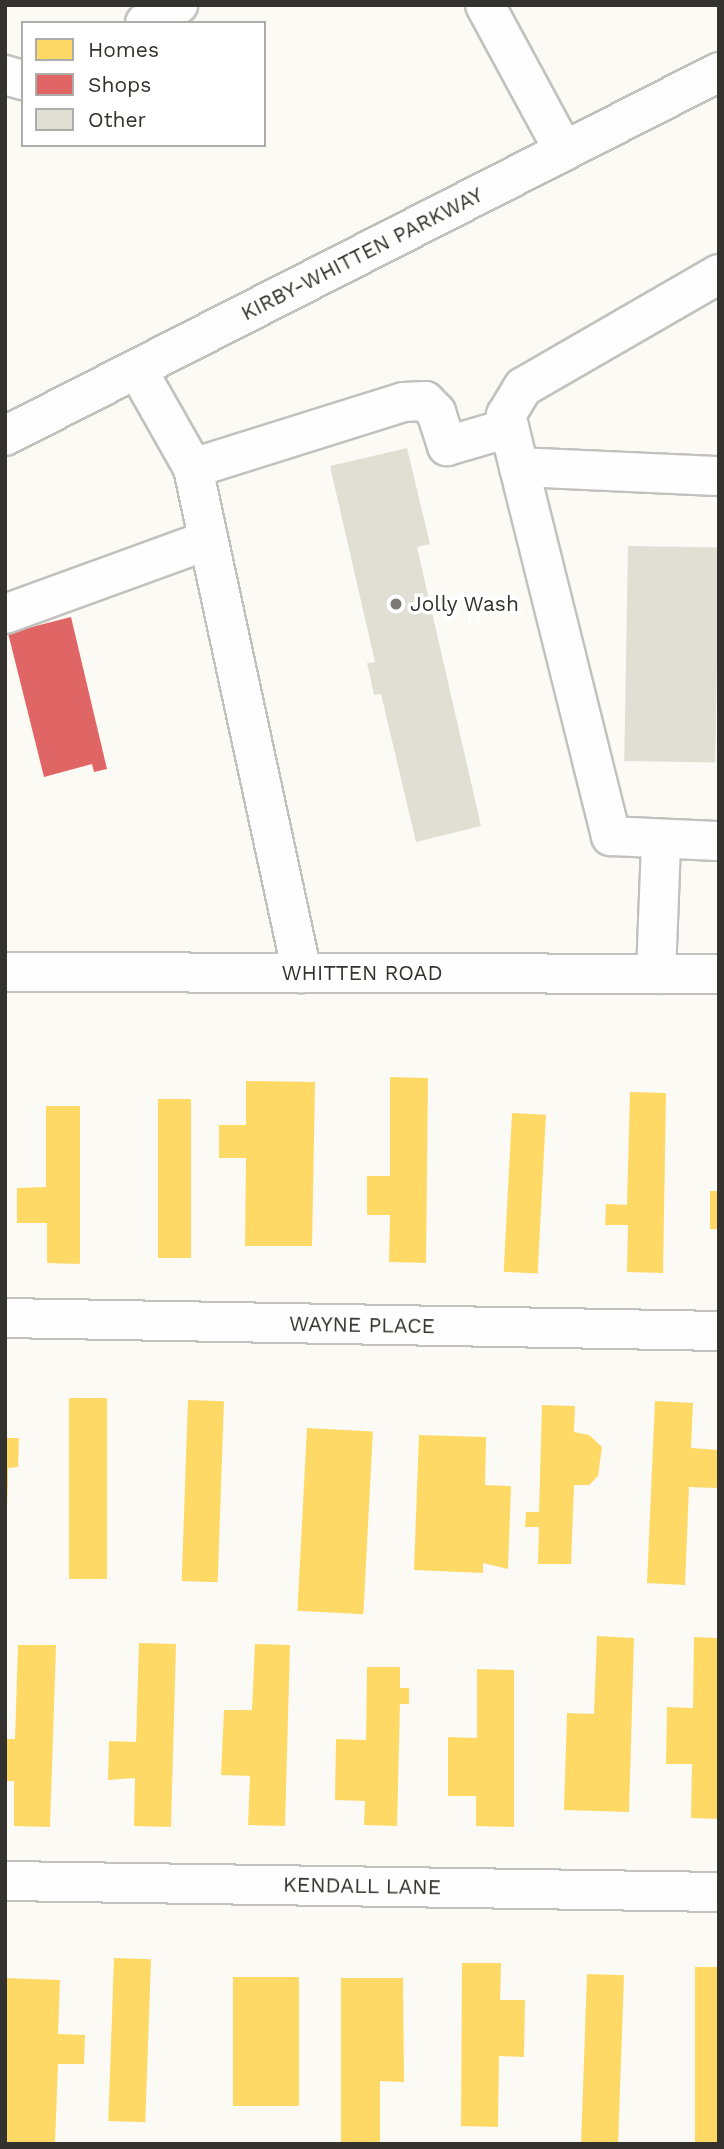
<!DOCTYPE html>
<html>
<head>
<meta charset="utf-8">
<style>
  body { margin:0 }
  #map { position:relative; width:724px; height:2149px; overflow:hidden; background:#fbfaf5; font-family:"Work Sans",sans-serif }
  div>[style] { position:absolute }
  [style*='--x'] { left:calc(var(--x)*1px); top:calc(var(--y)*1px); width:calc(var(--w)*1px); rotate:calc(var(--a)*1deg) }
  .homes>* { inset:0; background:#ffd966; transform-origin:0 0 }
  .shops>* { inset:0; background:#e06666 }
  .building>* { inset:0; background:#e1ded4; transform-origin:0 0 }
  .roads { filter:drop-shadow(2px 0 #c2c1be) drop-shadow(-2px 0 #c2c1be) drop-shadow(0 2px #c2c1be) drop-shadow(0 -2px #c2c1be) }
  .minor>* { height:38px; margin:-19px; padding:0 19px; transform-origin:19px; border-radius:19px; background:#fefefe }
  .major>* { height:38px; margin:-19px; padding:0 19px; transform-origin:19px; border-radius:19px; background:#fefefe }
  .dots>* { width:19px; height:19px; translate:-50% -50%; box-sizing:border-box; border:4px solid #fff; border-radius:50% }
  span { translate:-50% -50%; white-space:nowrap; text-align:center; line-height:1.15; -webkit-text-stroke:7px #fff; paint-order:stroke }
  .street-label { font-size:21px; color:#33322f }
  .poi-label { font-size:21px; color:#33322f }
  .left { translate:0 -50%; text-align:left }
  .frame { position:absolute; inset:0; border:7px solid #33322f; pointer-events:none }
  .legend { position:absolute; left:21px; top:21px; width:245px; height:126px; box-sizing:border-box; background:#fff; border:2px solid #adadac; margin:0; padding:9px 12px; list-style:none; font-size:21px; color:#33322f }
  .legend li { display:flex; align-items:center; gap:14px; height:35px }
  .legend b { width:35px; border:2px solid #adadac }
</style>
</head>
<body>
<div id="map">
  <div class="homes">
    <div style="clip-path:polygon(390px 1077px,428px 1078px,426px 1263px,389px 1262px,390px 1215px,367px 1215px,367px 1176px,390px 1176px)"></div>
    <div style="clip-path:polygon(246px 1081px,315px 1082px,312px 1246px,245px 1246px,246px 1158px,219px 1158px,219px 1125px,246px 1125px)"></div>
    <div style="clip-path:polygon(630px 1092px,666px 1093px,663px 1273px,627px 1272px,628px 1225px,605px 1225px,606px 1204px,627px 1205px)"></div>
    <div style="left:191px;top:1099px;width:159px;height:33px;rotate:90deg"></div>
    <div style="clip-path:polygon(46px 1106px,80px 1106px,80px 1264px,47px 1263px,47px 1223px,17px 1223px,17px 1188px,46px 1187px)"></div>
    <div style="left:512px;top:1113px;width:34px;height:159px;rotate:3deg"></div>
    <div style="left:710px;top:1191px;width:9px;height:38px"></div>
    <div style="left:69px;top:1398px;width:38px;height:181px"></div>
    <div style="left:188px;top:1400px;width:36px;height:181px;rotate:2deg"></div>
    <div style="clip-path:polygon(655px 1401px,693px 1403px,691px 1448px,719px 1450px,718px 1488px,689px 1487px,685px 1585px,647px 1583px)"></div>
    <div style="clip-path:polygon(542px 1405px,575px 1406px,574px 1432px,589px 1435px,602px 1447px,598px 1476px,589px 1485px,574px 1485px,571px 1564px,538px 1564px,539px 1527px,525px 1527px,526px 1512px,539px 1512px)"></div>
    <div style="left:307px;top:1428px;width:66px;height:183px;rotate:3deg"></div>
    <div style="clip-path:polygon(419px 1435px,486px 1437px,485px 1485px,511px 1486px,508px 1569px,483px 1563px,483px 1573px,414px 1570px)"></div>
    <div style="clip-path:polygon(5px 1438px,19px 1438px,18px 1467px,8px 1468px,8px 1506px)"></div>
    <div style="clip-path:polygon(597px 1636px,634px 1638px,629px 1812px,564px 1810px,567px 1713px,594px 1714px)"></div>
    <div style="clip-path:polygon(694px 1637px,719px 1638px,719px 1819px,691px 1818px,692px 1764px,666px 1764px,667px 1707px,693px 1708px)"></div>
    <div style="clip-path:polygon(139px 1643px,176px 1644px,171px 1827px,134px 1826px,135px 1778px,108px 1780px,109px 1741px,136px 1742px)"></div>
    <div style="clip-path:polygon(255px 1644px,290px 1645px,285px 1826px,248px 1825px,250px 1776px,221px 1775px,224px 1710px,252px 1710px)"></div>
    <div style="clip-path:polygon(18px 1645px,56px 1645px,50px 1827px,14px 1826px,14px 1781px,5px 1781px,5px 1739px,15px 1739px)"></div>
    <div style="clip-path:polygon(367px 1667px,400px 1667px,400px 1688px,409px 1688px,409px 1704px,400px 1704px,397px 1826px,364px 1825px,365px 1801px,335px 1800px,336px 1739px,366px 1740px)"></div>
    <div style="clip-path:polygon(477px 1669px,514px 1670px,514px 1827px,476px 1826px,476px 1796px,448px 1796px,448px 1737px,477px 1738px)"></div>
    <div style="left:114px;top:1958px;width:37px;height:163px;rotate:2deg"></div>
    <div style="clip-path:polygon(462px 1963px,501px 1963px,500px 2000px,525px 2000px,524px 2057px,499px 2056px,498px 2127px,461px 2126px)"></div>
    <div style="left:695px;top:1967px;width:24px;height:177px"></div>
    <div style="left:587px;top:1974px;width:37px;height:170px;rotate:2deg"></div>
    <div style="left:233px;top:1977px;width:66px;height:129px"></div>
    <div style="clip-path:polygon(5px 1978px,60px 1980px,58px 2034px,85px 2035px,84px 2064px,58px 2064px,55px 2144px,5px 2144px)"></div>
    <div style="clip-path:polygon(341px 1978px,403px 1978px,404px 2082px,380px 2081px,380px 2144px,341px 2144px)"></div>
  </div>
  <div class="shops">
    <div style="clip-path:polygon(71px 617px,107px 769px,94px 772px,92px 764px,44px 777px,8px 633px)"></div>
  </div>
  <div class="building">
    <div style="clip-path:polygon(407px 448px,430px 544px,417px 547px,481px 826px,416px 842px,381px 694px,374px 695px,367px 663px,375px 662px,330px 466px)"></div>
    <div style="left:628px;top:546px;width:91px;height:215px;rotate:1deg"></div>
  </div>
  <div class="roads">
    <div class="minor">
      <div style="--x:485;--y:5;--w:166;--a:61.6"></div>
      <div style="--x:145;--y:23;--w:38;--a:-29"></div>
      <div style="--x:5;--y:75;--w:19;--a:16"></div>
      <div style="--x:719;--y:274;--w:226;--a:150"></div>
      <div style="--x:523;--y:387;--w:33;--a:121"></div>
      <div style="--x:506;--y:415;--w:434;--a:76"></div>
      <div style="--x:611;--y:836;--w:108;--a:2.7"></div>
      <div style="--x:137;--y:369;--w:114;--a:60.5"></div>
      <div style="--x:193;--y:468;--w:221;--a:-17.4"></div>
      <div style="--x:404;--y:402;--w:21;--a:-3"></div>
      <div style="--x:425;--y:401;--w:16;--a:45"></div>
      <div style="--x:436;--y:412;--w:36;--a:72"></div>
      <div style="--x:447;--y:446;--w:65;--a:-16.2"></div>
      <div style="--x:519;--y:467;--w:200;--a:2.6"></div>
      <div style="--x:193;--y:468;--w:517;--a:77.82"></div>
      <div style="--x:5;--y:614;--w:216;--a:-20"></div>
      <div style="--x:5;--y:972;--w:714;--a:0.16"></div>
      <div style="--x:656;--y:974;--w:133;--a:-87.8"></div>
      <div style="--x:5;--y:1318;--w:714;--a:1.04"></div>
      <div style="--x:5;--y:1881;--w:714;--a:0.88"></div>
    </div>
    <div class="major">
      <div style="--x:5;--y:436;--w:801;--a:-27.01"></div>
    </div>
  </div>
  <div class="dots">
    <div style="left:396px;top:604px;background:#797874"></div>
  </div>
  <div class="street-label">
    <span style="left:362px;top:254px;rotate:-27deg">KIRBY-WHITTEN PARKWAY</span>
    <span style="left:362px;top:973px">WHITTEN ROAD</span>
    <span style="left:362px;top:1325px;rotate:1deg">WAYNE PLACE</span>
    <span style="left:362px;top:1886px;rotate:1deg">KENDALL LANE</span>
  </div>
  <div class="poi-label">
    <span class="left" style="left:410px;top:604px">Jolly Wash</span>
  </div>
  <div class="frame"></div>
  <ul class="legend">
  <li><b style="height:19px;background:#ffd966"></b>Homes</li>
  <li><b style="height:19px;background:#e06666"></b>Shops</li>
  <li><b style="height:19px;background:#e1ded4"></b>Other</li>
  </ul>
</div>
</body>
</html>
